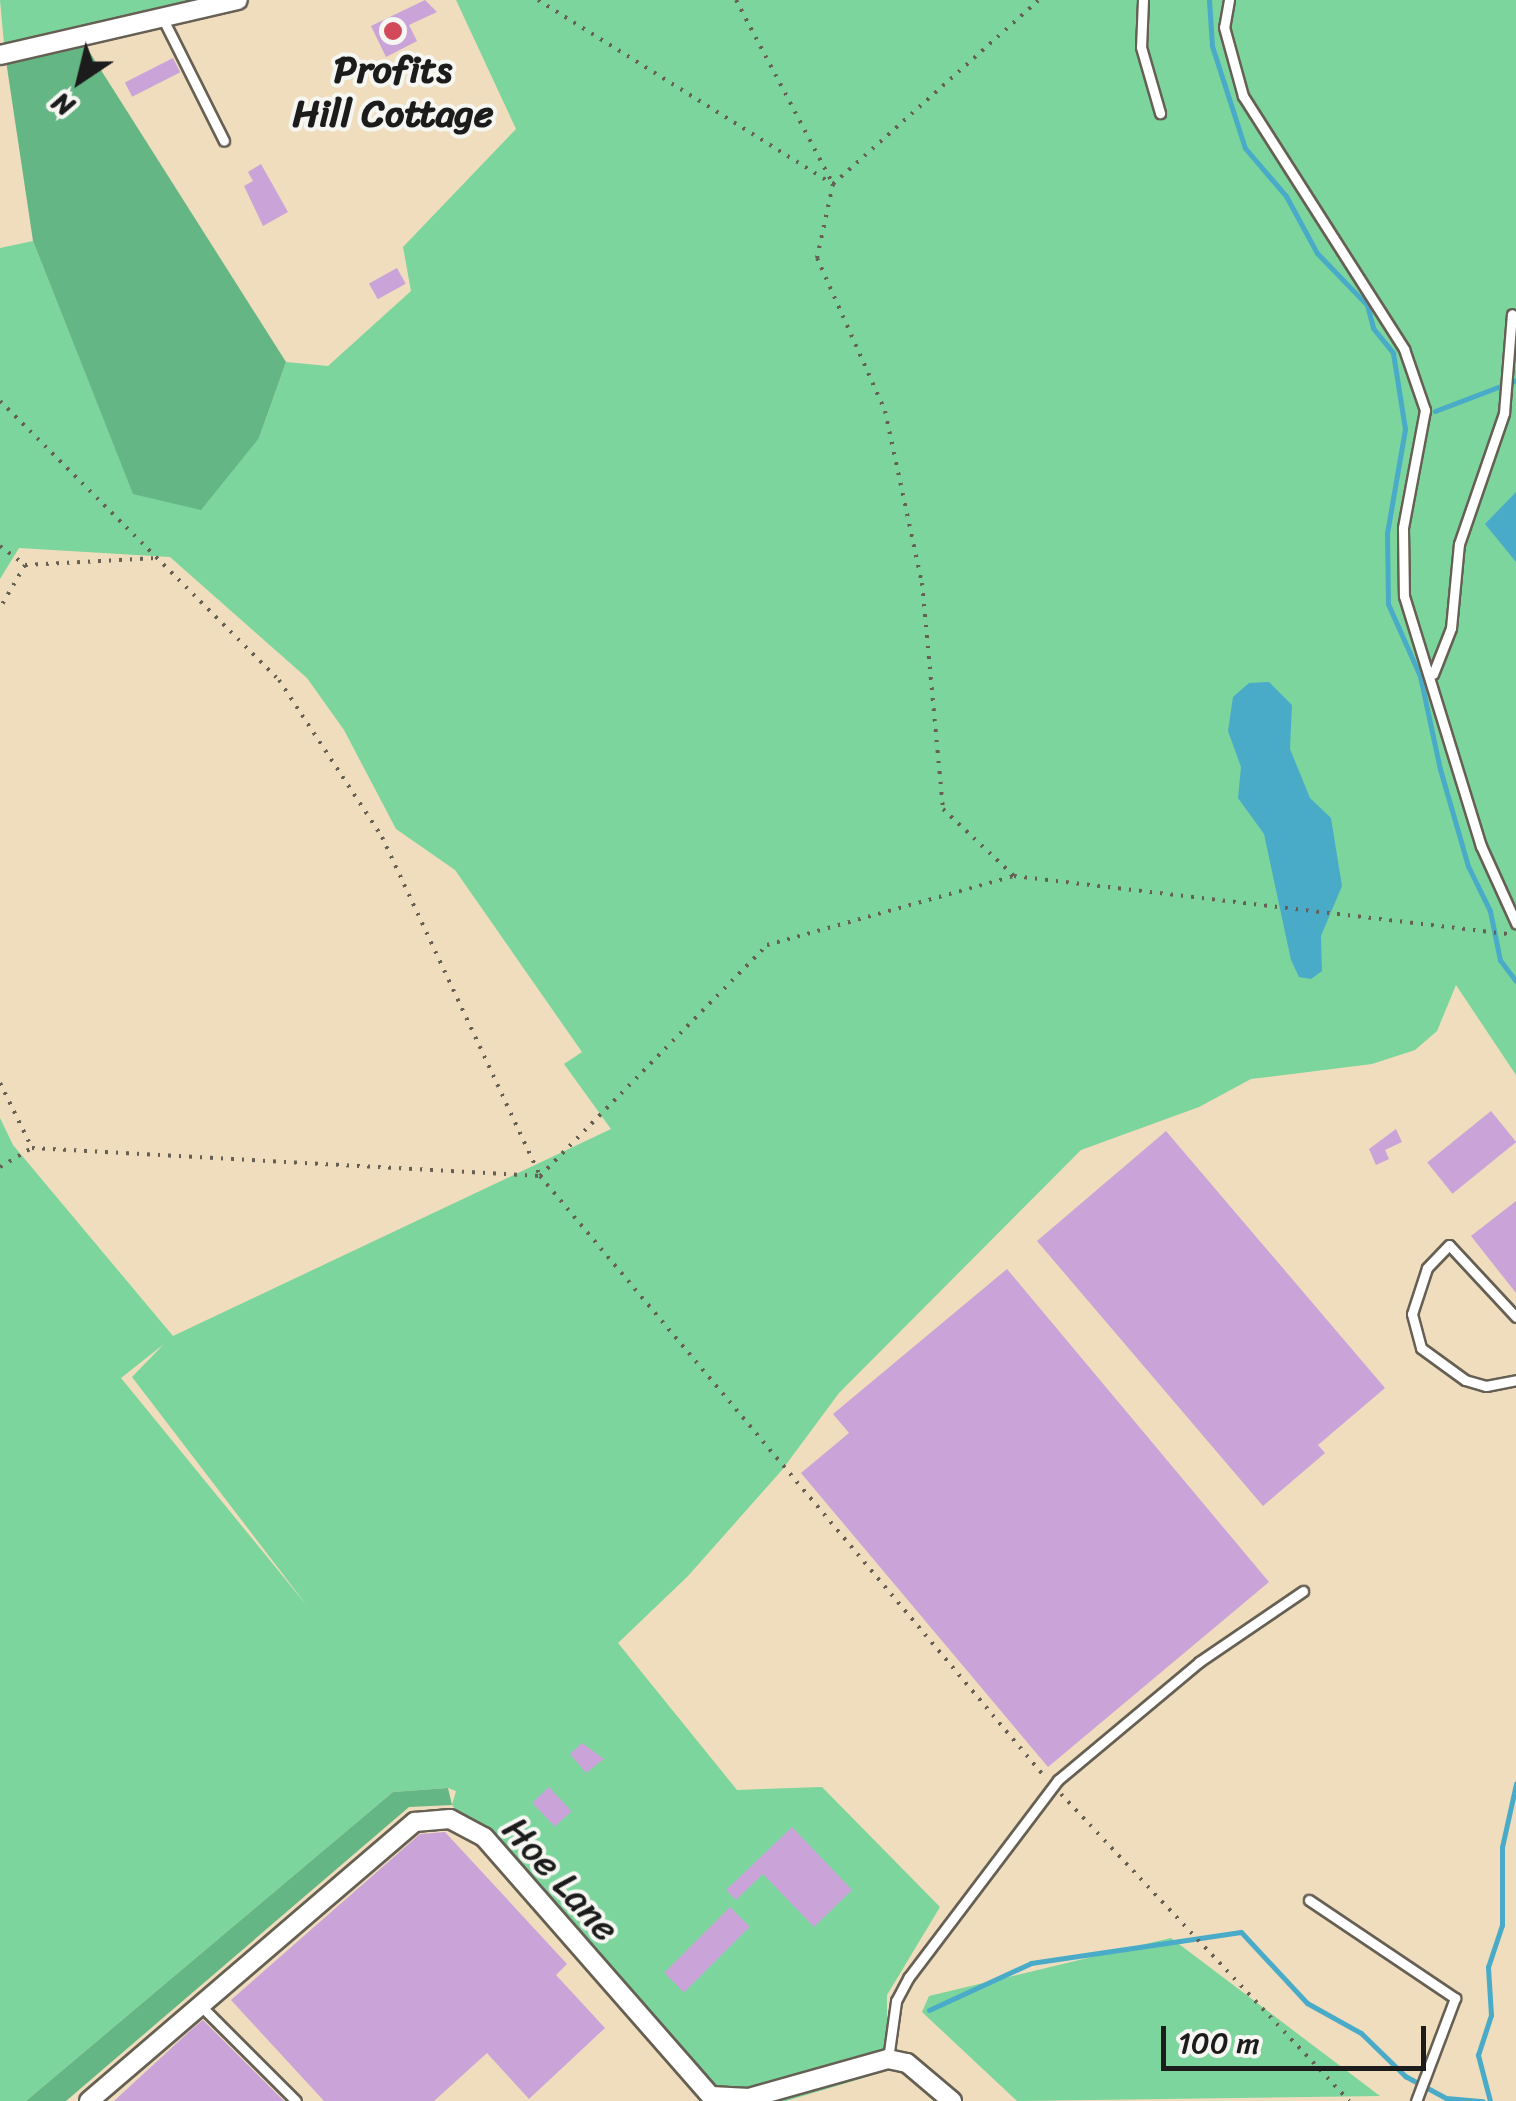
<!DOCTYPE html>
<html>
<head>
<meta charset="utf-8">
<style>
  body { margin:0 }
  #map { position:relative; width:1516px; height:2101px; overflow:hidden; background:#efddbd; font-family:Sriracha,sans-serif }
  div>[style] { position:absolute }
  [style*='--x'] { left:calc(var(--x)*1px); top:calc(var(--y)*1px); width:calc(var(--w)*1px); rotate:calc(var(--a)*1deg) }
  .green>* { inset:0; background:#7bd59c }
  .forest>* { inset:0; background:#64b684 }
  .water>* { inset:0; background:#4aabc9 }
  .stream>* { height:5px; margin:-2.5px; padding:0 2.5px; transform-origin:2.5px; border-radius:2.5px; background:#4aabc9 }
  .building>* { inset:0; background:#caa3d9; transform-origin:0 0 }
  .path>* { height:4px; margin-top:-2px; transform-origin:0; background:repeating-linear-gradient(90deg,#666054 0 2.5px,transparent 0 10.5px) }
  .roads { filter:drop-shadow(2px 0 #666054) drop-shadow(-2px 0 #666054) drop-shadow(0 2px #666054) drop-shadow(0 -2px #666054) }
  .service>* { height:9px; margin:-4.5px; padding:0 4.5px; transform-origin:4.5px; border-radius:4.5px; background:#fff }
  .minor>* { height:18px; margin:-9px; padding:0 9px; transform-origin:9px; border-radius:9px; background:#fff }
  .dots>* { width:28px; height:28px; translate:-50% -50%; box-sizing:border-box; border:5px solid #f6f6f2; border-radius:50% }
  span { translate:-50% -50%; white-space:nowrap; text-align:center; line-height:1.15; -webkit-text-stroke:8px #f6f6f2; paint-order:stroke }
  .poi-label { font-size:38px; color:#1c1c1c; font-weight:700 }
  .street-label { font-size:38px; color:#1c1c1c }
  .north { position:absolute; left:30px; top:30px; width:100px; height:100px; -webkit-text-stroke:8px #f6f6f2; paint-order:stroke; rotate:215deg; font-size:28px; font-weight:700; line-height:40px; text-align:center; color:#1c1c1c }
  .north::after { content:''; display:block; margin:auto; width:35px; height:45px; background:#1c1c1c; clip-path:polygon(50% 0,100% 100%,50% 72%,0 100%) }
  .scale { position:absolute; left:1161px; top:2026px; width:265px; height:45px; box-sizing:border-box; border:5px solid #1c1c1c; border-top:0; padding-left:12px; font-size:30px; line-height:35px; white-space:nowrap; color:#1c1c1c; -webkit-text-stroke:8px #f6f6f2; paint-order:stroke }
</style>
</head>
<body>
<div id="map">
  <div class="green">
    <div style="clip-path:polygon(0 0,210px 0,5px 54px)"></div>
    <div style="clip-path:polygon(evenodd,456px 0,1516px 0,1516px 1075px,1456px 985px,1437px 1031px,1415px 1050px,1372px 1064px,1251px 1079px,1199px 1107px,1081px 1150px,839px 1393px,782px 1470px,688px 1576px,618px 1643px,737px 1790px,822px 1787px,940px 1907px,887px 1995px,887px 2071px,786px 2101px,704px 2101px,452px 1805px,456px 1791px,448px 1788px,393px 1792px,26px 2101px,0 2101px,0 1118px,13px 1145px,173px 1336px,611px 1129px,564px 1064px,582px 1052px,455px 870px,396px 829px,344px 730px,307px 678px,170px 557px,19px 548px,0 579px,0 248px,33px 241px,133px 493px,259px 438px,286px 362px,328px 366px,411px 291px,403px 247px,516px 129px,456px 0,164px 1344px,132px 1377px,308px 1607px,121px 1378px,164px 1344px)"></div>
    <div style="clip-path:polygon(1171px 1938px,1380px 2096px,1017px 2101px,922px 2012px,929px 1996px)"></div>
  </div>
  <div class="forest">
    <div style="clip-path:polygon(80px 37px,286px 362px,259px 438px,201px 510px,133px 494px,33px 241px,5px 54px)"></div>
    <div style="clip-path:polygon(448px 1788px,452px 1805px,409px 1807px,66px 2101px,26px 2101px,393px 1792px)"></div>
  </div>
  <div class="water">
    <div style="clip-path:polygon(1516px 492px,1516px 562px,1485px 524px)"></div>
    <div style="clip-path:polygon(1269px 682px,1292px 705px,1290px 749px,1310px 798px,1331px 818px,1342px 886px,1321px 936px,1322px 971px,1311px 979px,1299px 977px,1291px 960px,1264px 834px,1238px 798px,1241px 767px,1228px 731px,1233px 697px,1249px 683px)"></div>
  </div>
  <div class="stream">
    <div style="--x:1209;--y:0;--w:46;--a:86.3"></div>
    <div style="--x:1212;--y:46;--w:107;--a:72.1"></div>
    <div style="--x:1245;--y:148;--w:63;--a:49.5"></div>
    <div style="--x:1286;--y:196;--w:65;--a:61.5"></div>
    <div style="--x:1317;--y:253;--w:72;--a:46.1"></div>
    <div style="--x:1367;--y:305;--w:24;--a:75"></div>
    <div style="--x:1373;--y:328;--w:32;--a:51"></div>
    <div style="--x:1393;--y:353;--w:77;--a:81"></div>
    <div style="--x:1405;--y:429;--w:106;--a:99.8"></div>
    <div style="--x:1387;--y:533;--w:71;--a:89.2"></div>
    <div style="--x:1388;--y:604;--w:79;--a:66"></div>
    <div style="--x:1420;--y:676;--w:95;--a:77.9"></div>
    <div style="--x:1440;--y:769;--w:101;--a:73.9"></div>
    <div style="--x:1468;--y:866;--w:50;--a:63.9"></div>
    <div style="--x:1490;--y:911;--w:50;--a:78.5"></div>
    <div style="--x:1500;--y:960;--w:26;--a:53"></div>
    <div style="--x:1435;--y:411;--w:87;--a:-20.9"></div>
    <div style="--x:929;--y:2010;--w:112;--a:-24.7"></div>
    <div style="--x:1031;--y:1963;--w:212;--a:-8.4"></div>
    <div style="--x:1241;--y:1932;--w:97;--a:47.1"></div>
    <div style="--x:1307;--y:2003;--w:62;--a:29.1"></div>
    <div style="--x:1361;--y:2033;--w:62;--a:44.3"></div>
    <div style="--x:1405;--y:2076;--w:47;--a:28.2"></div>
    <div style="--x:1446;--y:2098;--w:37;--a:5"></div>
    <div style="--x:1490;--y:2101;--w:48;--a:-104.6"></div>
    <div style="--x:1478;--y:2055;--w:42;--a:-72"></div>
    <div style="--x:1491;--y:2015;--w:48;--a:-93.6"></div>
    <div style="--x:1488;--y:1967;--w:44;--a:-71.6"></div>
    <div style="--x:1502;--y:1925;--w:78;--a:-90"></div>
    <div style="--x:1502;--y:1847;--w:65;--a:-77.5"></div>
  </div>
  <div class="building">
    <div style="clip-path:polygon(425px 0,437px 12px,409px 25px,417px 41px,386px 57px,371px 26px)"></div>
    <div style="left:173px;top:58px;width:16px;height:54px;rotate:63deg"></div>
    <div style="clip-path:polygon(261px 164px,288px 212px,263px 226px,244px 186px,253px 181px,248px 172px)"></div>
    <div style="left:397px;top:268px;width:18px;height:32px;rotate:61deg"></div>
    <div style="left:1491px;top:1111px;width:40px;height:82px;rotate:51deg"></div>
    <div style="clip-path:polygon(1396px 1129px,1402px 1142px,1385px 1150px,1389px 1159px,1376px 1165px,1369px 1149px)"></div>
    <div style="clip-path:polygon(1166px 1131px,1385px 1388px,1318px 1445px,1325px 1453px,1263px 1506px,1037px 1241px)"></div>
    <div style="clip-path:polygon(1516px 1201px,1516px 1293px,1471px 1236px)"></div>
    <div style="clip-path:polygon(1007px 1269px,1269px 1582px,1048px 1767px,801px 1473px,849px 1433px,833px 1414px)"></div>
    <div style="clip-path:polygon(582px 1743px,604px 1759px,586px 1773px,570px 1754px)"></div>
    <div style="left:549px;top:1787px;width:33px;height:23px;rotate:47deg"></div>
    <div style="clip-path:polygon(792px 1827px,852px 1890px,814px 1927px,763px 1874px,736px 1900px,726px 1890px)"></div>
    <div style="clip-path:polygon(445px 1832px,567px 1964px,556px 1975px,605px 2028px,529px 2099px,487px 2053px,434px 2101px,324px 2101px,231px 2000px,420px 1834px)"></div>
    <div style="left:730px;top:1907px;width:28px;height:93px;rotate:45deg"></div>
    <div style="clip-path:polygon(203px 2020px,284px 2101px,114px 2101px,192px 2029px)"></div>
  </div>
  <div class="path">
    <div style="--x:538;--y:0;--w:348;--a:32"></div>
    <div style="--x:833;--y:184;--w:76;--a:102.2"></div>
    <div style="--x:817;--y:258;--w:167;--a:66"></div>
    <div style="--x:885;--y:411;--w:176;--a:77.9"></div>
    <div style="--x:922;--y:583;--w:227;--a:84.7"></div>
    <div style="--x:943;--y:809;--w:98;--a:43.3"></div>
    <div style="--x:736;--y:0;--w:208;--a:62.2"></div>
    <div style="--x:833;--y:184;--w:276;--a:-41.8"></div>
    <div style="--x:0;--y:401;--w:395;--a:45"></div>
    <div style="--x:279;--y:680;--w:188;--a:56.7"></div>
    <div style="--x:382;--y:837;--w:374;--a:65"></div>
    <div style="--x:540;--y:1176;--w:784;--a:49.97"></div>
    <div style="--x:0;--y:546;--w:31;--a:37"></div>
    <div style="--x:25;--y:565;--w:50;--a:120.2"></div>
    <div style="--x:25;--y:565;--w:132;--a:-3"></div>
    <div style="--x:0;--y:1083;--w:72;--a:63.8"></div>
    <div style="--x:0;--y:1167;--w:37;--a:-31"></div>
    <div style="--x:32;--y:1148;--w:509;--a:3.15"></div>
    <div style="--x:540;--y:1176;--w:324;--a:-45.5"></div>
    <div style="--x:767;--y:945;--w:256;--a:-15.6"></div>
    <div style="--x:1014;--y:876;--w:499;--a:6.7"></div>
    <div style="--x:1061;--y:1794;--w:421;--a:46.8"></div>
  </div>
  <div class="roads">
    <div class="service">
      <div style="--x:1143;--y:0;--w:47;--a:92.4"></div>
      <div style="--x:1141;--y:47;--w:69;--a:73.9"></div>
      <div style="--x:1229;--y:0;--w:27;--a:100"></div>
      <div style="--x:1224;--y:27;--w:72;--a:74.6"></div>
      <div style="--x:1243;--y:96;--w:300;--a:57.5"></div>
      <div style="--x:1404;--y:349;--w:65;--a:71"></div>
      <div style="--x:1425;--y:410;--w:120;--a:100.6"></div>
      <div style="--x:1403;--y:528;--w:68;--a:89.2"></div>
      <div style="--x:1404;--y:596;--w:262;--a:72.9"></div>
      <div style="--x:1481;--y:846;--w:85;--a:65.6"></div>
      <div style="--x:163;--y:19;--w:136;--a:63.4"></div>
      <div style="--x:1433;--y:674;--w:49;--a:-68.6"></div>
      <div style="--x:1451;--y:628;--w:84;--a:-84.6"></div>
      <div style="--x:1459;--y:544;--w:139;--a:-71"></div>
      <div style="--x:1504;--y:413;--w:99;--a:-85.4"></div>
      <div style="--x:1516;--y:1317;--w:98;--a:-132.9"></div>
      <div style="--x:1449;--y:1245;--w:32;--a:134"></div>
      <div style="--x:1427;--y:1268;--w:48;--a:108.1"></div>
      <div style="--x:1412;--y:1314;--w:35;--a:75"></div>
      <div style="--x:1421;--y:1348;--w:54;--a:36"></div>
      <div style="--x:1465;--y:1380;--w:22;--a:16"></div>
      <div style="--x:1486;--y:1386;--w:31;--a:-11"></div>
      <div style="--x:1309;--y:1900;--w:176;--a:33.9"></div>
      <div style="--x:1455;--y:1998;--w:110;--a:110.7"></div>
      <div style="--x:201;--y:2006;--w:134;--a:45"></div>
      <div style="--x:888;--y:2059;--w:59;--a:-82.1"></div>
      <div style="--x:896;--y:2001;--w:27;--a:-62"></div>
      <div style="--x:909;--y:1977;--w:247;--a:-52.9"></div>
      <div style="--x:1058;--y:1780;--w:184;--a:-39.9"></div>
      <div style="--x:1199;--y:1662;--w:126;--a:-34.3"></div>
    </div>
    <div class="minor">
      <div style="--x:0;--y:55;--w:244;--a:-13"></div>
      <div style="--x:89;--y:2101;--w:429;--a:-40.6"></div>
      <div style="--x:415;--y:1822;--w:35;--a:-5"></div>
      <div style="--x:450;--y:1819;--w:38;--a:28"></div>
      <div style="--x:484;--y:1837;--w:344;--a:48.8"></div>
      <div style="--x:711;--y:2096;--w:38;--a:3"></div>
      <div style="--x:749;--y:2098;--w:144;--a:-15.7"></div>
      <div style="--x:888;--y:2059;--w:19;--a:12"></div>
      <div style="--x:907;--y:2063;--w:59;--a:40.2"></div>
    </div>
  </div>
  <div class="dots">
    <div style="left:393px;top:31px;background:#d1495b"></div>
  </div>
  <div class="poi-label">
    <span style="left:393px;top:92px">Profits<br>Hill Cottage</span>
  </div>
  <div class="street-label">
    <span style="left:561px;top:1879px;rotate:48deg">Hoe Lane</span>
  </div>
  <div class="north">N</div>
  <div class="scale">100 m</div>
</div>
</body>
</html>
